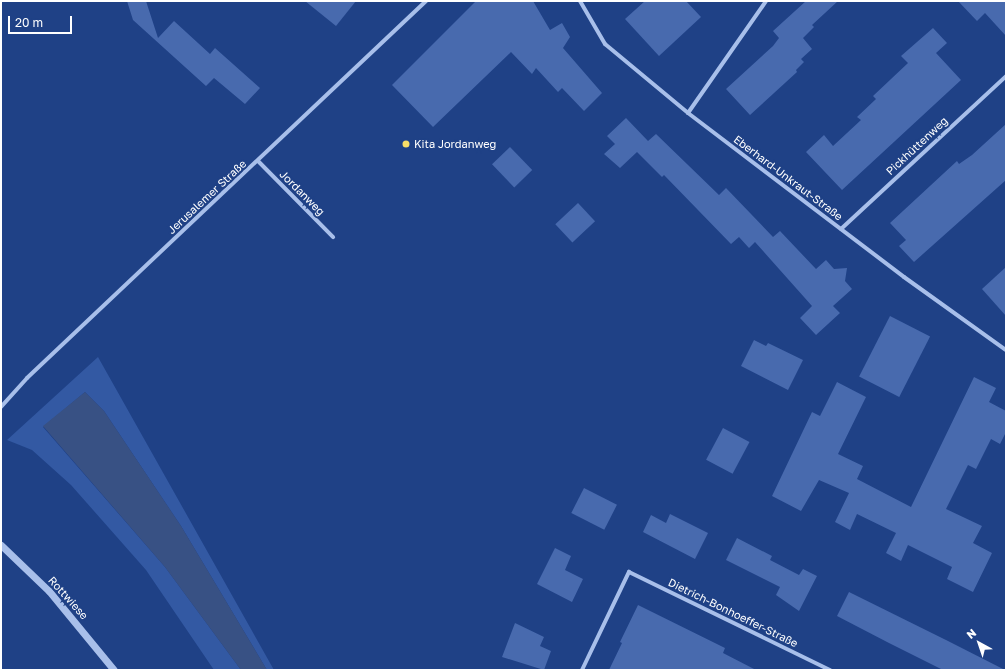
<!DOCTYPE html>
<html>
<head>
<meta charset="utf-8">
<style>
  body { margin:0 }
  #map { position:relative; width:1007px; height:671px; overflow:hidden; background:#1f4186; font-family:"Golos Text",sans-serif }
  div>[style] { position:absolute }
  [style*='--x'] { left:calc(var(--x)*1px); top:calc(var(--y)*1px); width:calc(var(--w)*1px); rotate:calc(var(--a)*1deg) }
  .green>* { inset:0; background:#3359a3 }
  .water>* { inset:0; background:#385184 }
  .building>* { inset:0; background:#486aae; transform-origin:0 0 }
  .minor>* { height:4px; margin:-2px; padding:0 2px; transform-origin:2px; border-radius:2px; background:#a8bfea }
  .tertiary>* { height:7px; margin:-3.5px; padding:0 3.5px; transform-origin:3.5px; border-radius:3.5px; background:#a8bfea }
  .dots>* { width:11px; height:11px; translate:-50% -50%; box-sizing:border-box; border:2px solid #1f4186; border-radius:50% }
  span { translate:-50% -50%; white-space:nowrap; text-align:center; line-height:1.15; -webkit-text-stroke:4px #1f4186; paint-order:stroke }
  .poi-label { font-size:11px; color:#fff }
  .left { translate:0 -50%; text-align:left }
  .street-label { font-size:11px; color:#fff }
  .frame { position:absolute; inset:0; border:2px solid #fff; pointer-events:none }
  .north { position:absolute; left:959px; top:623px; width:40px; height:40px; -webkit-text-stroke:3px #1f4186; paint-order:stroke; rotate:320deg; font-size:11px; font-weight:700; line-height:16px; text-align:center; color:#fff }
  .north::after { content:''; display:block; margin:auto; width:14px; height:18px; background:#fff; clip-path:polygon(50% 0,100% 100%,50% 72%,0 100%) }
  .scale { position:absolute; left:8px; top:16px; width:64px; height:18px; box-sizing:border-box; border:2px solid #fff; border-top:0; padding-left:5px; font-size:12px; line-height:14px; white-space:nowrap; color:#fff; -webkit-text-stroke:3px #1f4186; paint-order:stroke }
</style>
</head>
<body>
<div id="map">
  <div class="green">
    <div style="clip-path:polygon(98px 357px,274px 670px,267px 670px,181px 526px,104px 411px,85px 392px,43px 427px,165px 567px,241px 670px,214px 670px,146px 570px,71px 485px,32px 450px,7px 440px)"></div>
  </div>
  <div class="water">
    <div style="clip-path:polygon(85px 392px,104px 411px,181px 526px,267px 670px,241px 670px,165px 567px,43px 426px)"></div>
  </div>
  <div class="building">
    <div style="clip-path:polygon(127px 1px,146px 1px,158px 38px,174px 21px,210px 54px,215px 48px,260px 88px,245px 104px,214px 78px,206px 86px,133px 20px)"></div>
    <div style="clip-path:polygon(305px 1px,356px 1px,336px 26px)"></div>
    <div style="clip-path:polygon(476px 1px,533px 1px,550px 30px,562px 23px,570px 37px,563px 48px,602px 93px,584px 111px,562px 88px,558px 92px,536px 68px,532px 74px,511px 52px,433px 127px,392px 85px)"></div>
    <div style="clip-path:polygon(645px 1px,686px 1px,701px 17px,659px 56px,625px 19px)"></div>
    <div style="clip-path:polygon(806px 1px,838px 1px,812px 25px,814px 27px,803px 38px,812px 49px,801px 59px,804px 62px,796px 70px,797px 72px,750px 115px,726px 89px,773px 46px,779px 38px,773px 31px)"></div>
    <div style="clip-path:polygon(958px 1px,1006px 1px,1006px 36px,985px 13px,977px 21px)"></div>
    <div style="clip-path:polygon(933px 28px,947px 43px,936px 53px,961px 80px,842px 190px,806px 152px,824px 135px,833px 146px,861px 120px,857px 117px,876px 99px,873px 96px,908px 63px,901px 56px)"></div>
    <div style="clip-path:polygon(626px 118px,648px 141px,656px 134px,719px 195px,726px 188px,773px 237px,780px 231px,816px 269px,826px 260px,834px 269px,847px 268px,845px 281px,852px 289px,833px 306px,840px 313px,816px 335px,800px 318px,812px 306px,755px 242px,749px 248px,739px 237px,731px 244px,664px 175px,662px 177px,637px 152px,620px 168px,604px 154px,615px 144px,607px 136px)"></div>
    <div style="clip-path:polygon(1006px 124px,1006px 180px,914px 262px,899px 246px,906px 240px,890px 223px,957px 161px,959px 164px,972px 155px)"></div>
    <div style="left:510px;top:147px;width:32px;height:25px;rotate:46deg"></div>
    <div style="left:578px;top:203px;width:25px;height:31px;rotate:47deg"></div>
    <div style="clip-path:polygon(1006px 267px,1006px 316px,982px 289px)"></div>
    <div style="left:890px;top:316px;width:45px;height:68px;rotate:27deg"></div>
    <div style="clip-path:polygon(754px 340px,766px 346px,768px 343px,803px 360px,788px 390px,741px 366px)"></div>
    <div style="clip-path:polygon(974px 377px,996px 388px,989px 402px,1006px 411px,1006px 432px,1000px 444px,991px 439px,976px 469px,968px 465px,946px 509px,982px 526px,973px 543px,992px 553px,973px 592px,947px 579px,952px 567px,908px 545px,901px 561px,886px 553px,896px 533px,857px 514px,850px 530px,835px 522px,849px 493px,819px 480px,801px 511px,772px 496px,812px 412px,820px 416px,837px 382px,866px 397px,838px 454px,863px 466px,857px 479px,911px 507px)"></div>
    <div style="left:723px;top:428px;width:30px;height:36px;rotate:28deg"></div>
    <div style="left:584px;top:488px;width:37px;height:28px;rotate:27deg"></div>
    <div style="clip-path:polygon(670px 514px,708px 533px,695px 559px,643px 532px,651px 515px,666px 523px)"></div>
    <div style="clip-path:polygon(737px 538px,772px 556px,770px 560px,799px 575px,803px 569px,817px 576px,799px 611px,776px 595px,780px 587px,726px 560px)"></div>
    <div style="clip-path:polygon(555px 548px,571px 556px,565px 570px,583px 579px,572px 602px,537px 584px)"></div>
    <div style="clip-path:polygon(849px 592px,948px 641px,1005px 670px,943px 670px,889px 643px,837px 616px)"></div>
    <div style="clip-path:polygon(638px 605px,725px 648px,723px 653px,756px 670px,609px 670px,622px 643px,620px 642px)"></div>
    <div style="clip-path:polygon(515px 623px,544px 637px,540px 646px,551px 651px,544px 670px,502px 657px)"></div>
  </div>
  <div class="minor">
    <div style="--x:580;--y:1;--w:50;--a:59.8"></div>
    <div style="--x:605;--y:44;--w:108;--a:39.7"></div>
    <div style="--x:688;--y:113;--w:271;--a:37.2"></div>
    <div style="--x:904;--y:277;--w:125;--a:35.6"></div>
    <div style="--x:688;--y:113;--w:136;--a:-55.1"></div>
    <div style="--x:258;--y:161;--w:107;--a:45.4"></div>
    <div style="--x:841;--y:229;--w:225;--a:-42.8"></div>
    <div style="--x:1;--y:407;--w:39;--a:-48"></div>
    <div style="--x:27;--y:378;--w:549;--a:-43.38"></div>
    <div style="--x:582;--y:670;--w:109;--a:-64.4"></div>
    <div style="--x:629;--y:572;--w:224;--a:26"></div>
  </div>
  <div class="tertiary">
    <div style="--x:1;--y:545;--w:66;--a:43.8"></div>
    <div style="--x:49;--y:591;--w:102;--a:50.6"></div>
  </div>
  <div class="dots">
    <div style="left:406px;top:144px;background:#f8de68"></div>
  </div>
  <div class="poi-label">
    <span class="left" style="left:414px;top:144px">Kita Jordanweg</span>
  </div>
  <div class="street-label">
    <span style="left:917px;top:146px;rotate:-43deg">Pickhüttenweg</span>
    <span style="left:788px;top:178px;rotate:37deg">Eberhard-Unkraut-Straße</span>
    <span style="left:302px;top:193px;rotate:45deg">Jordanweg</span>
    <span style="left:207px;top:197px;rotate:-43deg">Jerusalemer Straße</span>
    <span style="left:68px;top:598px;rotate:48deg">Rottwiese</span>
    <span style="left:733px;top:613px;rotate:26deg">Dietrich-Bonhoeffer-Straße</span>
  </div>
  <div class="frame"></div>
  <div class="north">N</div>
  <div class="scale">20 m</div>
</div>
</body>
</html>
